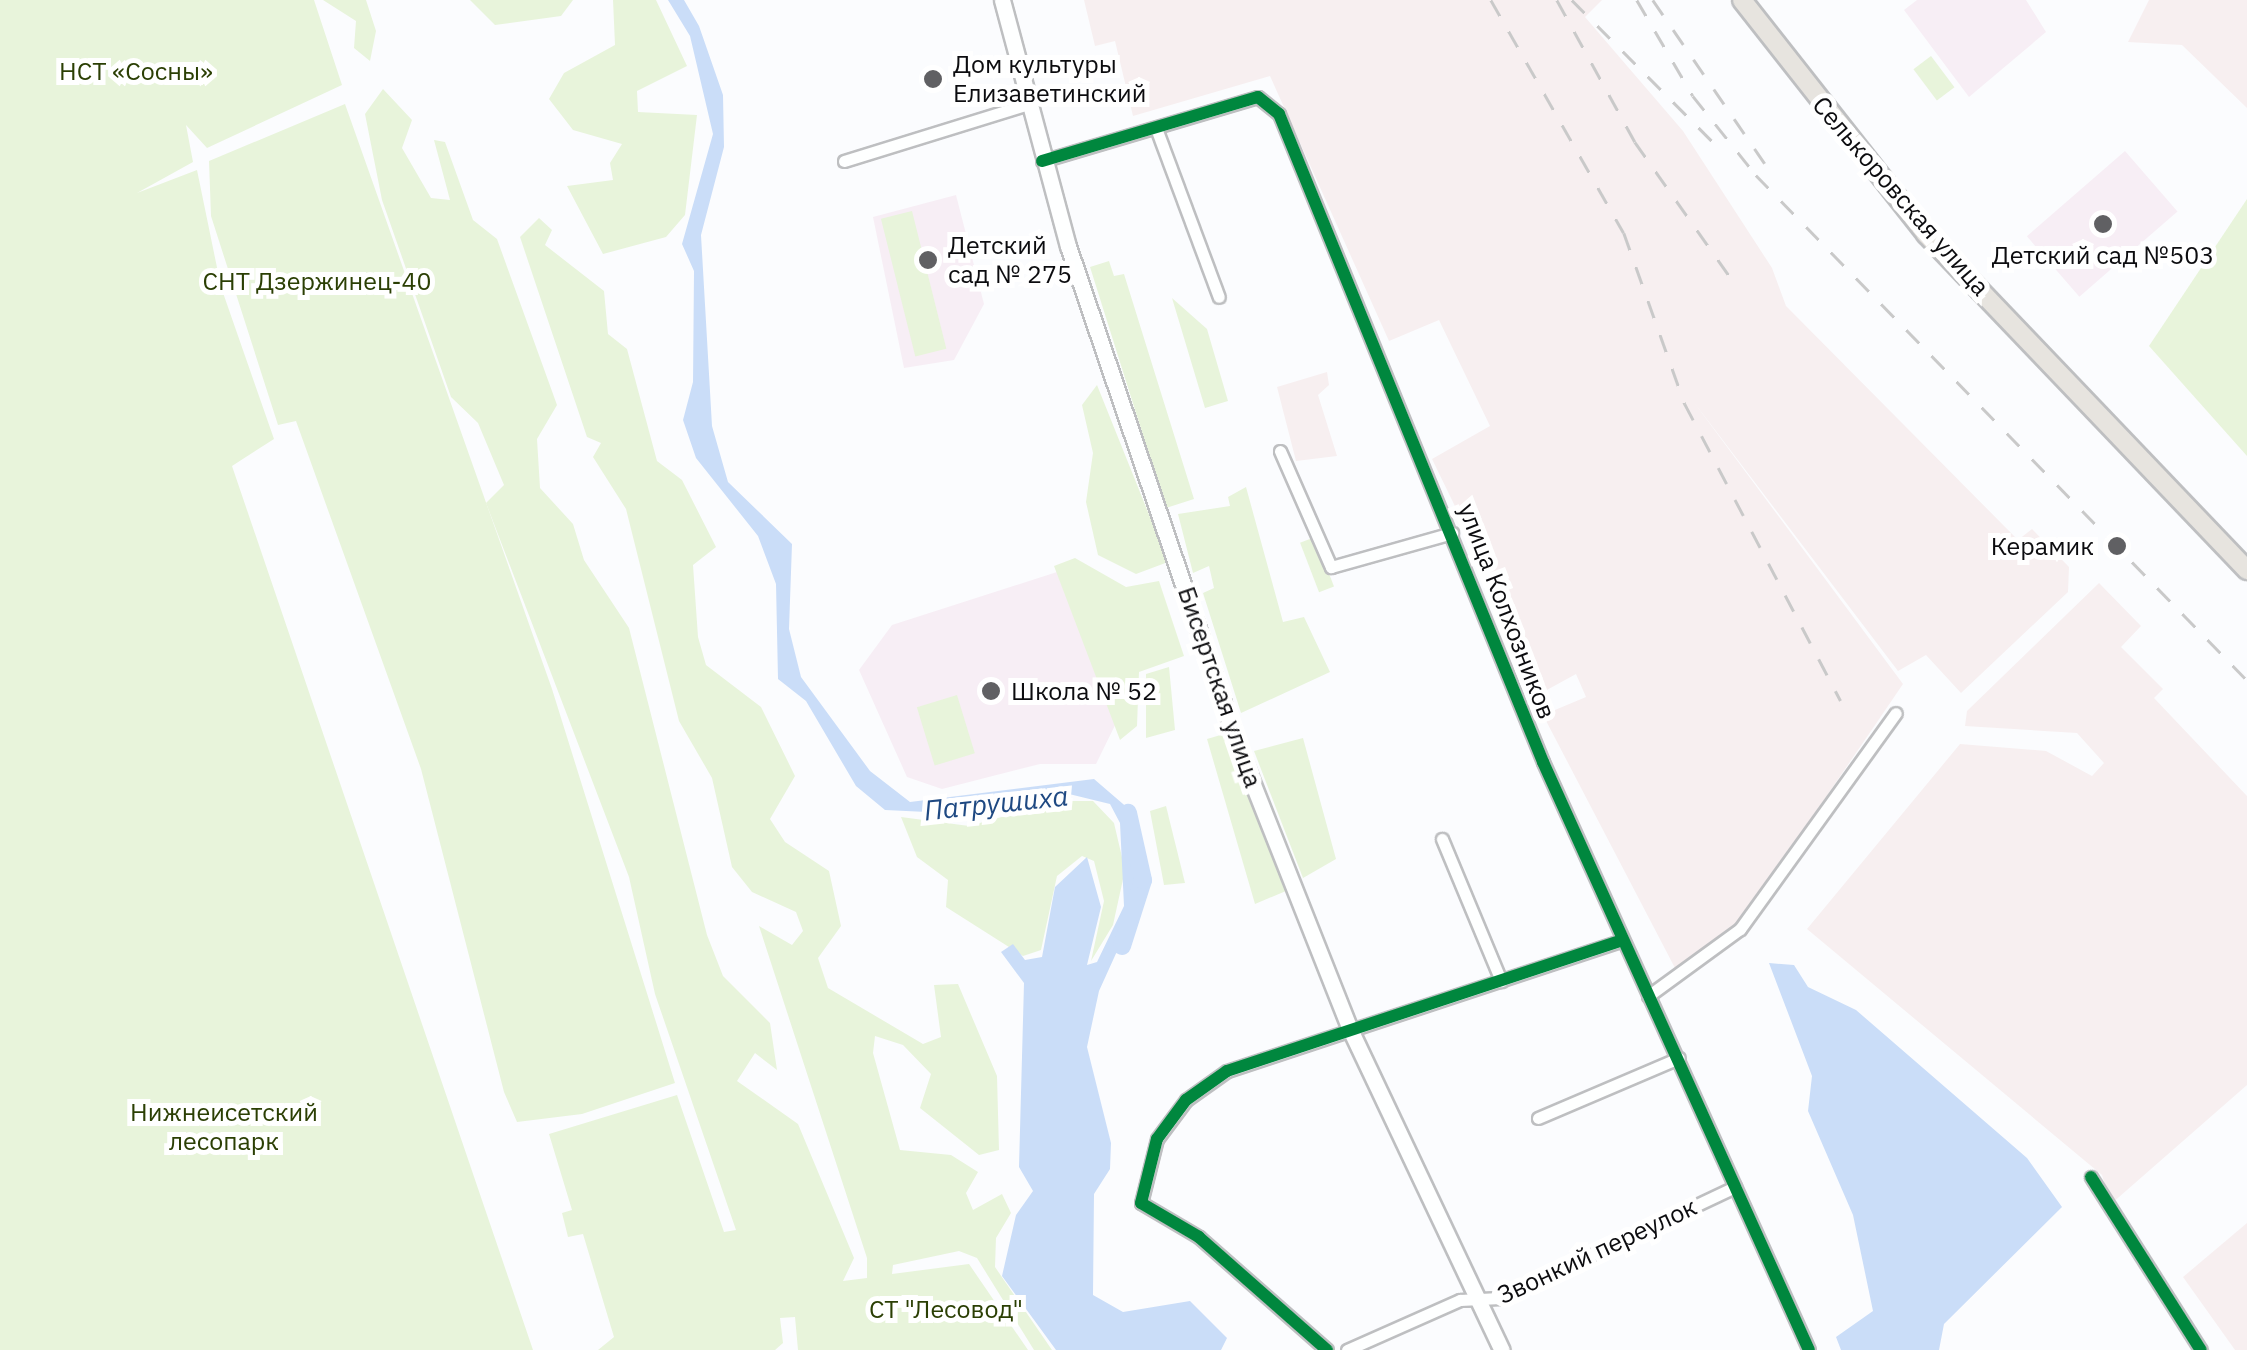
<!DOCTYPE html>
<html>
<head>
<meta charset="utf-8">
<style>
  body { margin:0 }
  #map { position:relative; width:2247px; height:1350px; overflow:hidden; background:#fbfcfe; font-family:"IBM Plex Sans",sans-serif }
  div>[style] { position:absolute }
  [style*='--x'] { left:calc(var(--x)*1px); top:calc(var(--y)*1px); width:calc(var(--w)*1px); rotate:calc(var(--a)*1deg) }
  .industrial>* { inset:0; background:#f7eff0 }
  .education>* { inset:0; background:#f7eef5; transform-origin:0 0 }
  .green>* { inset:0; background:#e8f4db; transform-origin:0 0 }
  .water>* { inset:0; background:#caddf8 }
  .river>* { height:18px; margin:-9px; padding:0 9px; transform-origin:9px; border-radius:9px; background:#caddf8 }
  .roads { filter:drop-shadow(2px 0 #bebfc1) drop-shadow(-2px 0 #bebfc1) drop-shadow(0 2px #bebfc1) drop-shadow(0 -2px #bebfc1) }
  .street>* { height:11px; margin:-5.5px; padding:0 5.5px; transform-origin:5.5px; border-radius:5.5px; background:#feffff }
  .secondary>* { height:15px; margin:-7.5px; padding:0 7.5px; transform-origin:7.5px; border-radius:7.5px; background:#feffff }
  .primary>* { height:18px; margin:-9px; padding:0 9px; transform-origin:9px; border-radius:9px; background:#e7e4df }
  .rail>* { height:2.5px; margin-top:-1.25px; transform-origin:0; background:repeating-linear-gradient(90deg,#c9c9c9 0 18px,transparent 0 36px) }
  .cycleway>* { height:12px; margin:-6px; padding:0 6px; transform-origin:6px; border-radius:6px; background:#00873e }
  .dots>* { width:28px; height:28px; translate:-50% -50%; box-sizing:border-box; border:5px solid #fff; border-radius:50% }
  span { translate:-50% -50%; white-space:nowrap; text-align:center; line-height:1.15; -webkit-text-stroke:10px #fff; paint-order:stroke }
  .poi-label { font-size:25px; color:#0c0c0f }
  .left { translate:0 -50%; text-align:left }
  .right { translate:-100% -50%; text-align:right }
  .park-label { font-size:25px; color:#2b3f04 }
  .street-label { font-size:25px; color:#0c0c0f }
  .water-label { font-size:28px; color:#1f4982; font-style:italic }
</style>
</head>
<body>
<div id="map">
  <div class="industrial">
    <div style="clip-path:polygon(1084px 0,1602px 0,1585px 17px,1683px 131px,1772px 268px,1786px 306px,2018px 540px,2032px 529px,2069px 567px,2068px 592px,1961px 693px,1926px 655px,1898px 671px,1693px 401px,1903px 684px,1738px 926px,1675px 968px,1543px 715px,1586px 697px,1576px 674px,1545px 691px,1432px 459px,1490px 426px,1439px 320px,1389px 341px,1270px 76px,1133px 116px,1115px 41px,1095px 46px)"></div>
    <div style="clip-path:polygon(2149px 0,2247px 0,2247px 108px,2182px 45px,2128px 42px)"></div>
    <div style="clip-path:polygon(1327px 372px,1329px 385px,1318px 395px,1337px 456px,1296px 461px,1277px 387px)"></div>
    <div style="clip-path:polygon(2099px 583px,2141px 626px,2121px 647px,2163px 689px,2154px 698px,2247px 796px,2247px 1085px,2111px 1204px,2102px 1175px,1807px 929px,1960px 744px,2046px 751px,2092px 776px,2104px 763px,2077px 733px,1965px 726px,1967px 711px)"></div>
    <div style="clip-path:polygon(2247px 1223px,2247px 1350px,2235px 1350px,2183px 1277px)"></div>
  </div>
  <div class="education">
    <div style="clip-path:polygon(1917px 0,2026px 0,2046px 32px,1969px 97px,1904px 10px)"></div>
    <div style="left:2125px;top:151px;width:80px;height:130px;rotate:49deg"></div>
    <div style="clip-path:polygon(956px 195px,984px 304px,954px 360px,904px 368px,873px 217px)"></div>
    <div style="clip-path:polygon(1057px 572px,1122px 711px,1096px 764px,1040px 764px,942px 789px,907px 777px,859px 670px,892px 625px)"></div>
  </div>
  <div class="green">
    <div style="clip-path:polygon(0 0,314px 0,342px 85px,207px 148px,186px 125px,193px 162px,137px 193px,197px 170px,221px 287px,274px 439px,232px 466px,533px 1350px,0 1350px)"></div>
    <div style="clip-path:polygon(323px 0,366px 0,376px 31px,370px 61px,354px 48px,356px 21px)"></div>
    <div style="clip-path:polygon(470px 0,573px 0,561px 16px,495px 25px)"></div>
    <div style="clip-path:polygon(613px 0,656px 0,687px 66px,637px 91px,638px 112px,697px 115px,685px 215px,666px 237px,603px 254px,567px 186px,613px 180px,610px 163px,622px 144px,573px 130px,549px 99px,564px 73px,615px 45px)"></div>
    <div style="left:1931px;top:56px;width:39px;height:22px;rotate:53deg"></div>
    <div style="clip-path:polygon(383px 89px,412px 120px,402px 148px,431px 198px,450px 200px,434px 140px,445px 142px,473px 220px,497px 239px,557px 405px,537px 439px,540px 488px,573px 524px,584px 560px,629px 628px,707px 935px,723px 976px,770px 1023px,777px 1070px,755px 1053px,737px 1081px,798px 1124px,854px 1258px,843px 1281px,867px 1278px,867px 1258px,759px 926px,792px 945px,803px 931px,796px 912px,752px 892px,732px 867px,712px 778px,679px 721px,626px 509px,593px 457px,601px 443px,587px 437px,520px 237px,539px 218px,552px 230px,545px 245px,604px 291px,608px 334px,627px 349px,657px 461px,682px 480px,716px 547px,693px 565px,698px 637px,706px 665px,761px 707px,795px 776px,770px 819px,785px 842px,829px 871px,841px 926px,818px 958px,828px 988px,923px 1044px,941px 1037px,934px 985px,958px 984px,997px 1076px,999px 1150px,979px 1155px,920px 1108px,931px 1074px,903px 1045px,875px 1036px,873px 1053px,900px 1150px,951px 1155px,978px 1172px,966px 1193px,973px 1210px,1002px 1194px,1011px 1213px,996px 1238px,995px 1267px,1052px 1350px,1034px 1350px,977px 1258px,959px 1251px,893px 1265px,892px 1274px,969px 1264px,1028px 1350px,798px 1350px,795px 1317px,780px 1318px,783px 1343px,775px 1350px,598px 1350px,614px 1337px,583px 1234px,568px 1237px,562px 1213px,572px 1210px,549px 1134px,677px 1095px,724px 1232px,736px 1230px,655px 994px,629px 877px,486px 503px,504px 485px,478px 423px,451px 397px,382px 200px,365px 114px)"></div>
    <div style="clip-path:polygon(345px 104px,552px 689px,675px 1083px,582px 1114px,517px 1122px,504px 1092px,421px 769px,296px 421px,278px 425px,211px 216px,209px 161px)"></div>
    <div style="clip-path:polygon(2247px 199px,2247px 456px,2149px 346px)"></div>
    <div style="left:912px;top:211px;width:142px;height:32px;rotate:76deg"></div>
    <div style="clip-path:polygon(1109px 261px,1114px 276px,1124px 274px,1194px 499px,1166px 508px,1090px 267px)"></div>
    <div style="clip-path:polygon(1172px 298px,1207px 329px,1228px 401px,1205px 408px)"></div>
    <div style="clip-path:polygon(1097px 385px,1168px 562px,1136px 574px,1098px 555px,1086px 502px,1093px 453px,1082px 405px)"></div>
    <div style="clip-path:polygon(1246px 487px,1283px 622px,1304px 617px,1330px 672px,1241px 713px,1203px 593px,1214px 588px,1209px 566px,1193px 573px,1178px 514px,1230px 506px,1228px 497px)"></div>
    <div style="left:1315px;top:537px;width:53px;height:16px;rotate:69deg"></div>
    <div style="clip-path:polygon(1075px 558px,1126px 587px,1159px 581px,1184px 656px,1139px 672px,1137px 726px,1120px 740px,1054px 566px)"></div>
    <div style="clip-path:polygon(1169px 667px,1175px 730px,1146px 738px,1146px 674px)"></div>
    <div style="left:957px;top:695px;width:61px;height:42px;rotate:73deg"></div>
    <div style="clip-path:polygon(1224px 734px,1286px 891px,1255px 904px,1207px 739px)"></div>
    <div style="clip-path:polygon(1303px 738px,1336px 859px,1303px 878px,1254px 751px)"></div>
    <div style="clip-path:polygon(1060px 801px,1093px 801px,1114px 823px,1125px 870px,1113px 925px,1091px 961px,1104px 901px,1094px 861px,1082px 856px,1057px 876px,1041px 950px,1023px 956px,946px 907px,948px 880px,917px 857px,901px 817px,969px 826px)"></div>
    <div style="clip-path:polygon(1166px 806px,1185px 883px,1164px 885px,1150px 811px)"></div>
  </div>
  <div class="water">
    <div style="clip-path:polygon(668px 0,684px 0,699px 26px,723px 95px,724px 147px,701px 235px,712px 426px,728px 482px,792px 544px,789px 629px,801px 677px,870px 771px,910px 802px,1094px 779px,1130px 810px,1142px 855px,1138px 905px,1099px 991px,1087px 1047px,1111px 1143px,1110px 1169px,1094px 1194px,1093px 1295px,1123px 1312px,1190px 1301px,1227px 1338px,1221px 1350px,1056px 1350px,1002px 1276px,1016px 1215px,1033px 1191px,1019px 1167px,1024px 983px,1001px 952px,1013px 944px,1025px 960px,1042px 957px,1055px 887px,1087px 857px,1101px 907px,1087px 965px,1097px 962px,1124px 906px,1120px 823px,1110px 804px,1069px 794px,948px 813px,885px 810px,856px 786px,806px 701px,778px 679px,776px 584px,758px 536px,696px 458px,683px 420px,693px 382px,694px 271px,682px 244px,713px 134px,690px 36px)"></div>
    <div style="clip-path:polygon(1769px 963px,1794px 965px,1808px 987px,1856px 1010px,2027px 1158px,2062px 1207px,1944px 1324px,1939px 1350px,1841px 1350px,1836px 1337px,1873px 1311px,1853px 1215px,1808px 1111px,1812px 1076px)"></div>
  </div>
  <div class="river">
    <div style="--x:1122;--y:946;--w:69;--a:-72.3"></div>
    <div style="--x:1143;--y:880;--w:69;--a:-102.6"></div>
  </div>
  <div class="roads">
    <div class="street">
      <div style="--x:1156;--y:128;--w:180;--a:69.6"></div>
      <div style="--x:844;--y:161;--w:193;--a:-17.2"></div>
      <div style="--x:1042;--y:161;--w:225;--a:-16.5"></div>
      <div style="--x:1258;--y:97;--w:27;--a:39"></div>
      <div style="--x:1279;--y:114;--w:700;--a:67.83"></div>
      <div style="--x:1543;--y:762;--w:645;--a:65.66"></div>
      <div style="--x:1280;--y:451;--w:127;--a:66.3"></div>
      <div style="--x:1331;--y:567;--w:126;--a:-15.7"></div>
      <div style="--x:1442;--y:839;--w:154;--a:67.4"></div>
      <div style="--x:1648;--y:996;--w:114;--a:-36.1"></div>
      <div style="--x:1740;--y:929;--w:266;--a:-54.2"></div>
      <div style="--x:1538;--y:1118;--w:153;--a:-23.1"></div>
      <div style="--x:2091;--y:1177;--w:205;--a:57.6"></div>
      <div style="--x:1327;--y:1350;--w:171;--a:-138.6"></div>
      <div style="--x:1199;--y:1237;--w:67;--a:-149.6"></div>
      <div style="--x:1141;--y:1203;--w:66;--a:-76"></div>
      <div style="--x:1157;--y:1139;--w:49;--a:-53.4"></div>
      <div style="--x:1186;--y:1100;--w:50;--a:-35.3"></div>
      <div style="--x:1227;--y:1071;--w:415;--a:-18.3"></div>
      <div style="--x:1347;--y:1350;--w:124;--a:-23.9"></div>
      <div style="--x:1460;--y:1300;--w:40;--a:-2.9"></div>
      <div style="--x:1500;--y:1298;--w:260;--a:-25.3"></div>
    </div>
    <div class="secondary">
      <div style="--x:1002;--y:0;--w:255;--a:75"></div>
      <div style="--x:1068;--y:246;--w:531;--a:71.22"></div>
      <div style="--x:1239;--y:749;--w:299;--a:68.4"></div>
      <div style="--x:1349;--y:1027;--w:357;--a:64.7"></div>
    </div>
    <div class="primary">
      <div style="--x:1742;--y:0;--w:298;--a:51.8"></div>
      <div style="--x:1926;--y:234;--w:465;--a:46.3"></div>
    </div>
  </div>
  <div class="rail">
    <div style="--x:1491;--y:0;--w:268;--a:60.3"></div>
    <div style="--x:1624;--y:233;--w:182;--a:70.4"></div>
    <div style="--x:1685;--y:404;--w:335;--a:62.3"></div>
    <div style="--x:1557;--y:0;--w:162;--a:61.2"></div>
    <div style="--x:1635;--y:142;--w:170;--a:54.8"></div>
    <div style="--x:1572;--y:0;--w:199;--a:45.2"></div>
    <div style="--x:1637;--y:0;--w:111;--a:59.7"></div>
    <div style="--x:1693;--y:96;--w:101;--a:51.4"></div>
    <div style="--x:1756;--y:175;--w:704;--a:45.81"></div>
    <div style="--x:1653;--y:0;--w:212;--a:55.6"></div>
  </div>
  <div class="cycleway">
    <div style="--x:1042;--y:161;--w:225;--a:-16.5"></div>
    <div style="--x:1258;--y:97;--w:27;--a:39"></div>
    <div style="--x:1279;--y:114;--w:700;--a:67.83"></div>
    <div style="--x:1543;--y:762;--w:645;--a:65.66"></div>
    <div style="--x:2091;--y:1177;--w:205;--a:57.6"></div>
    <div style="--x:1327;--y:1350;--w:171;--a:-138.6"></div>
    <div style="--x:1199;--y:1237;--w:67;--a:-149.6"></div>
    <div style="--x:1141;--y:1203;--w:66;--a:-76"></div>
    <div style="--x:1157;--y:1139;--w:49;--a:-53.4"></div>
    <div style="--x:1186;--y:1100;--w:50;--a:-35.3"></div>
    <div style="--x:1227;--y:1071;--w:415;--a:-18.3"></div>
  </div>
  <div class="dots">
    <div style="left:933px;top:79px;background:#606063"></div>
    <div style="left:2103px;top:224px;background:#606063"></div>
    <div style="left:928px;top:260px;background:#606063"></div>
    <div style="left:2117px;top:546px;background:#606063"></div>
    <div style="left:991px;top:691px;background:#606063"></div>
  </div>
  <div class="poi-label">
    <span class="left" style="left:953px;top:79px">Дом культуры<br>Елизаветинский</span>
    <span class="left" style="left:948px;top:260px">Детский<br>сад № 275</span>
    <span style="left:2103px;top:255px">Детский сад №503</span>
    <span class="right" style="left:2094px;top:546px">Керамик</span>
    <span class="left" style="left:1011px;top:691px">Школа № 52</span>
  </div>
  <div class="park-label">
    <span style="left:136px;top:71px">НСТ «Сосны»</span>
    <span style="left:317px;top:281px">СНТ Дзержинец-40</span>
    <span style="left:224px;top:1127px">Нижнеисетский<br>лесопарк</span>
    <span style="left:946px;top:1309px">СТ "Лесовод"</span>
  </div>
  <div class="street-label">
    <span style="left:1901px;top:196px;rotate:49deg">Селькоровская улица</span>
    <span style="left:1507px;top:611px;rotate:69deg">улица Колхозников</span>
    <span style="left:1220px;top:687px;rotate:71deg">Бисертская улица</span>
    <span style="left:1597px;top:1251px;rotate:-25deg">Звонкий переулок</span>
  </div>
  <div class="water-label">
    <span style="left:996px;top:803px;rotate:-6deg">Патрушиха</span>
  </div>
</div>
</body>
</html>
